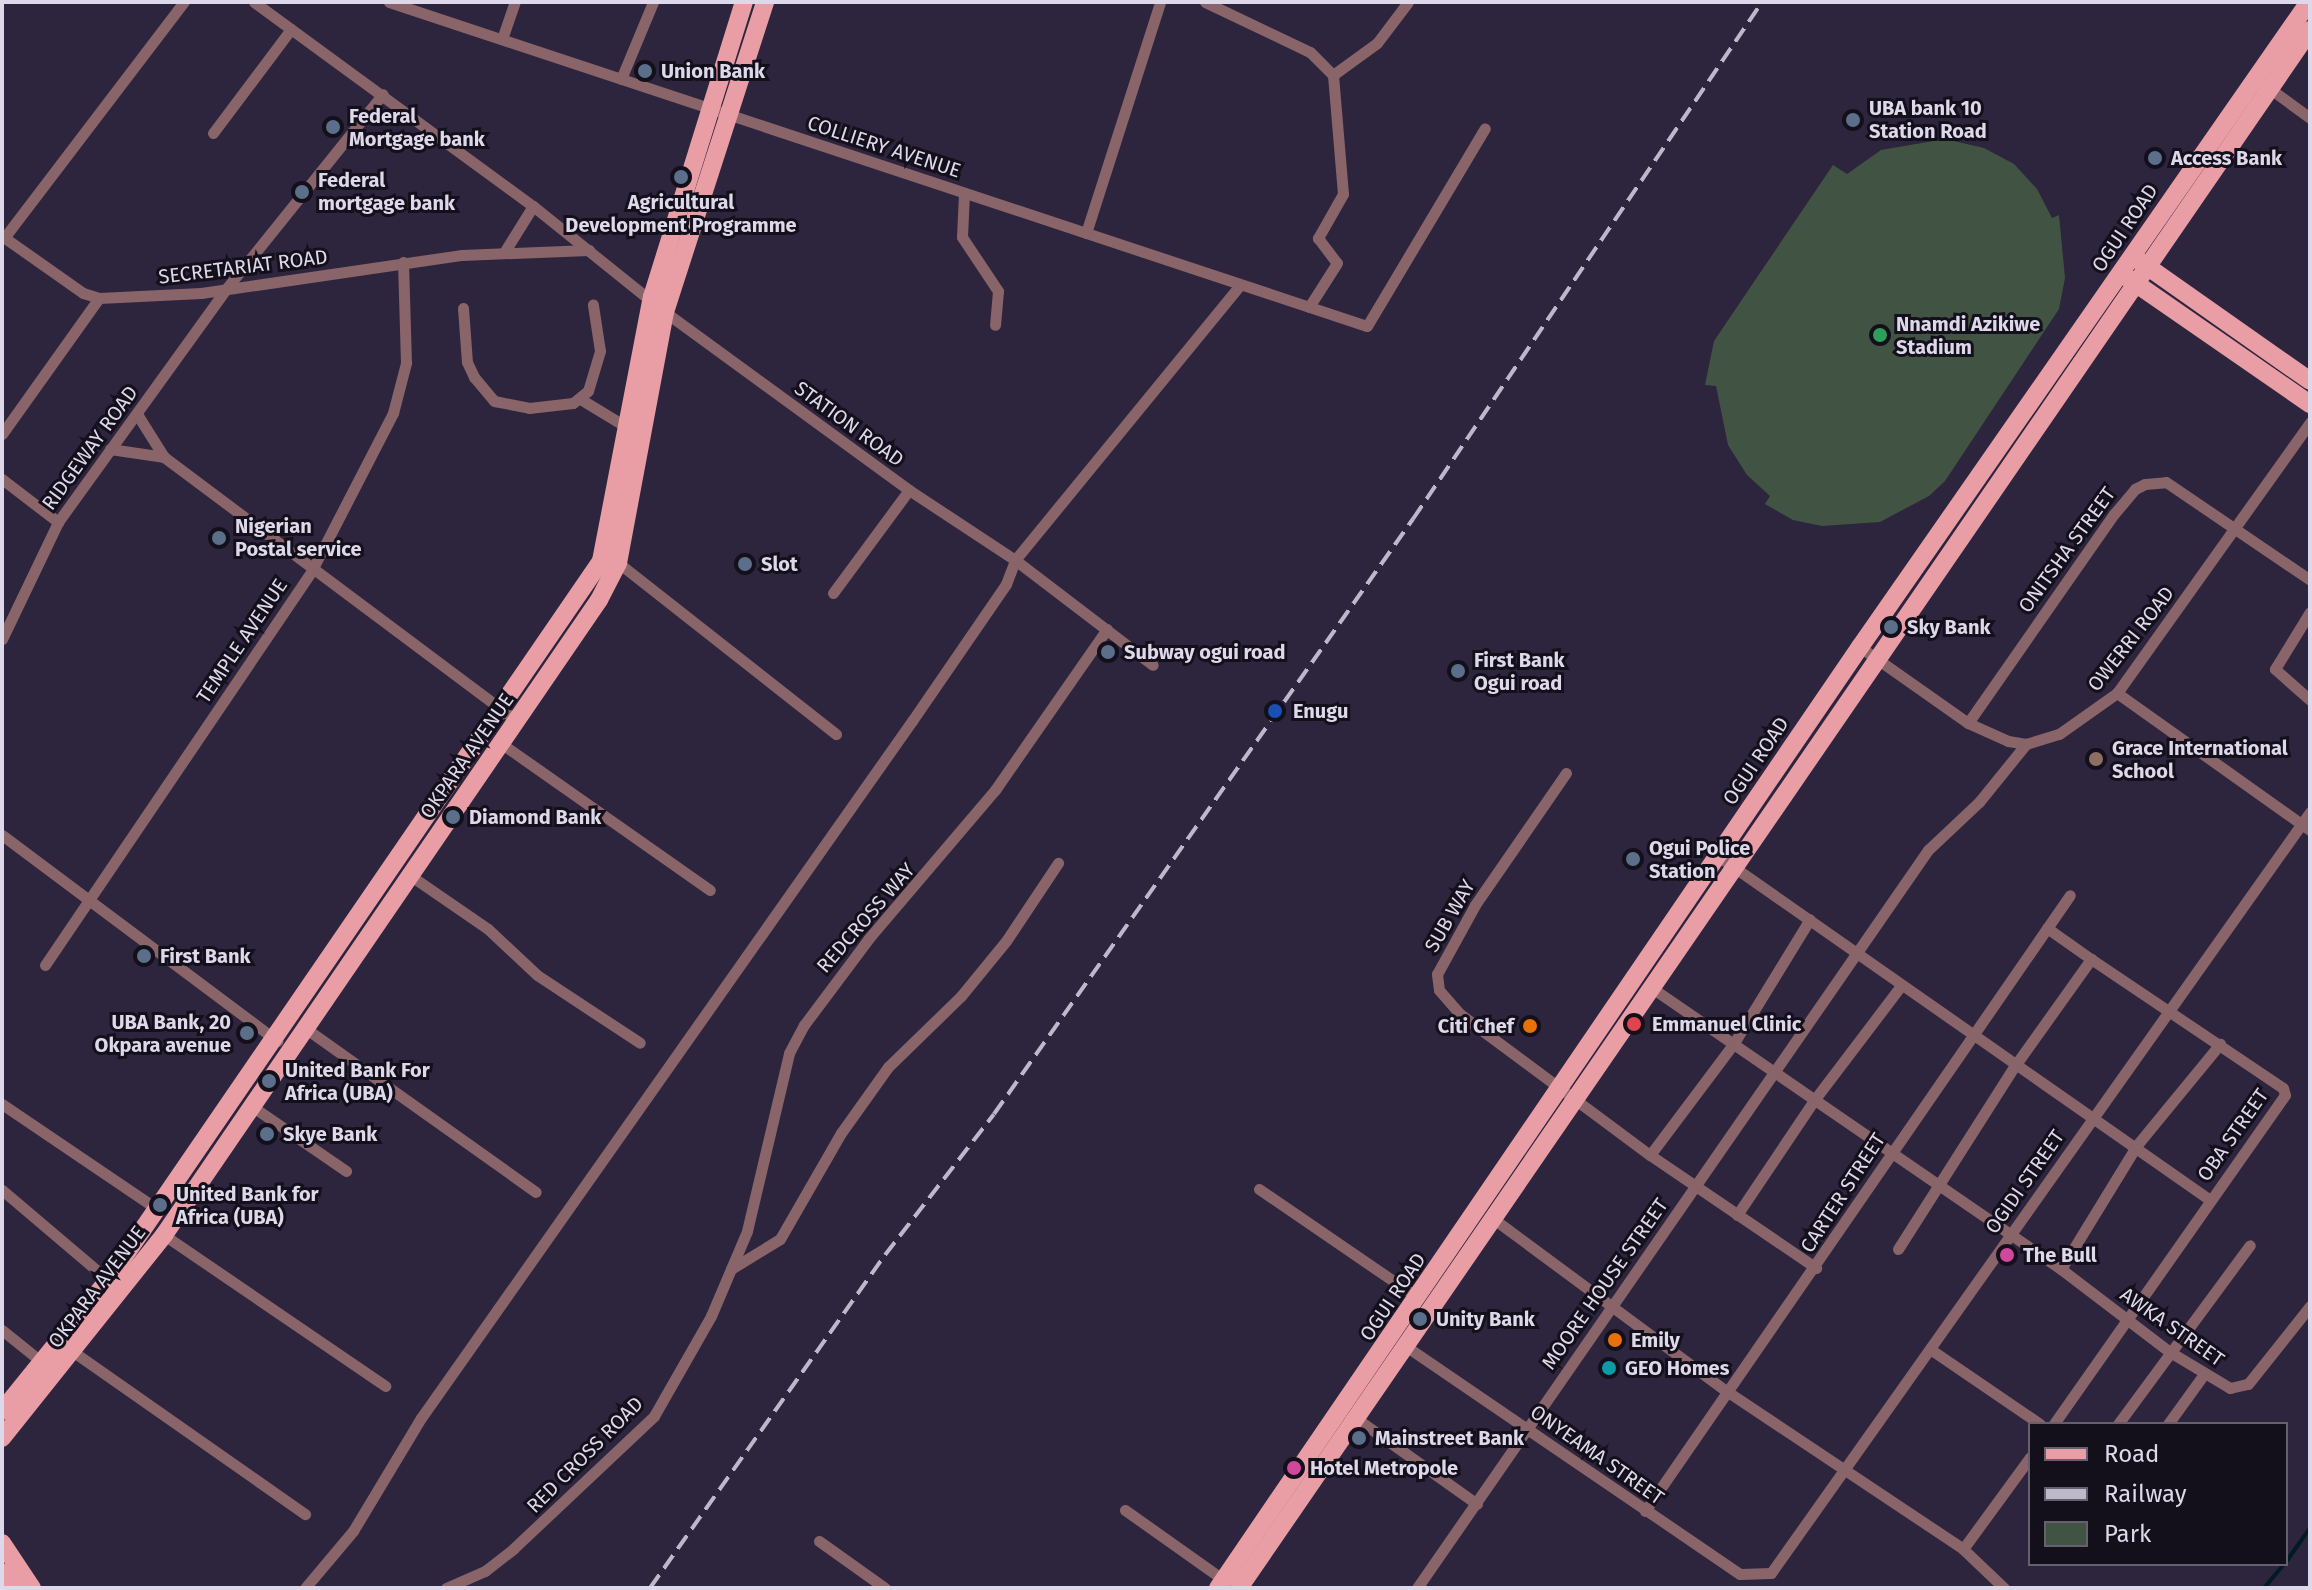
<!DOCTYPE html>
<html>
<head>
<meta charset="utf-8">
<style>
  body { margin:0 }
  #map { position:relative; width:2312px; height:1590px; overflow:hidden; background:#2d243e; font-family:"Fira Sans",sans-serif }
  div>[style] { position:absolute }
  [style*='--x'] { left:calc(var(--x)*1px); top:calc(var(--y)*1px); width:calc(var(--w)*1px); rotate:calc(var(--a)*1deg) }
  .green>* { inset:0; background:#415444 }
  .stream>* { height:4px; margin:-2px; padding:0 2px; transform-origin:2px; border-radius:2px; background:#001b22 }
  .street>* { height:11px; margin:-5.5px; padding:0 5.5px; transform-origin:5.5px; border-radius:5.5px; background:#896468 }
  .primary>* { height:18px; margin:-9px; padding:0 9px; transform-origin:9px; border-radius:9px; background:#e99da5 }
  .rail>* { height:4px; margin-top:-2px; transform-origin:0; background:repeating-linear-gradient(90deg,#beb8cb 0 16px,transparent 0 24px) }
  .dots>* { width:22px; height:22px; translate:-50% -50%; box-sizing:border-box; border:4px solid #13101c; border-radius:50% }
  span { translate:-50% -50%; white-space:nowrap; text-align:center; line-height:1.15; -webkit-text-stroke:6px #13101c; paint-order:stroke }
  .poi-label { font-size:20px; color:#ded9ea; font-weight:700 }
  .left { translate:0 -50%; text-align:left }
  .right { translate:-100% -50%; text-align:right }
  .street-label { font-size:20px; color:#ded9ea }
  .frame { position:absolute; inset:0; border:4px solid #ded9ea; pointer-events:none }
  .legend { position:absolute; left:2028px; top:1422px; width:260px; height:144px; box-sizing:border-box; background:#13101c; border:2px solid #64606e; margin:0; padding:10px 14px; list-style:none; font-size:24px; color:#ded9ea }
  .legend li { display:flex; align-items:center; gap:16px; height:40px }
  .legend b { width:40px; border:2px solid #64606e }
</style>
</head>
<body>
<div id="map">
  <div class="green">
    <div style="clip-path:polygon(1945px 139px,1984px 148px,2014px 164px,2037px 189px,2052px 218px,2059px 215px,2065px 278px,2059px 309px,1945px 481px,1929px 496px,1880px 522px,1822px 526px,1793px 520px,1765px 504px,1770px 496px,1747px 475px,1728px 445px,1716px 386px,1705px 385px,1714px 341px,1833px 165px,1847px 174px,1881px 150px)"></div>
  </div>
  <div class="stream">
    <div style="--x:2286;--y:1562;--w:42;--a:-54.8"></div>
    <div style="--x:2264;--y:1588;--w:31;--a:-50"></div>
  </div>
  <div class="street">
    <div style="--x:254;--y:2;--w:346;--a:36.2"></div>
    <div style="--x:533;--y:206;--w:169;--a:38.8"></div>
    <div style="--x:665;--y:312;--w:302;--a:36.1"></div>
    <div style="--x:909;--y:490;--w:127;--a:33.4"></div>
    <div style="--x:1015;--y:560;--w:173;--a:37.3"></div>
    <div style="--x:389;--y:2;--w:1030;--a:18.33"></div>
    <div style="--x:1367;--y:326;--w:230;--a:-59.2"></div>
    <div style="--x:1205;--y:2;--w:116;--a:25.5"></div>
    <div style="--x:1310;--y:52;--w:33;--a:45"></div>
    <div style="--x:1333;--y:75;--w:119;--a:85.2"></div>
    <div style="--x:1343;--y:194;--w:51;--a:119.6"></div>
    <div style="--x:1318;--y:238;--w:31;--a:53"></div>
    <div style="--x:1337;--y:263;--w:52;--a:122.5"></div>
    <div style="--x:502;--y:39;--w:39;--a:-71"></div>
    <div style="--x:1333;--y:75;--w:54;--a:-36"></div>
    <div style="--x:1377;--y:43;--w:51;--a:-52.9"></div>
    <div style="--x:621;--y:79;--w:83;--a:-67.4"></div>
    <div style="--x:2265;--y:85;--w:56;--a:36.3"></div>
    <div style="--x:213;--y:133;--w:130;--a:-53.1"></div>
    <div style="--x:964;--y:193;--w:44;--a:92.6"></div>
    <div style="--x:962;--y:237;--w:65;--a:56.3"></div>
    <div style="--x:998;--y:291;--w:34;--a:95"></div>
    <div style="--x:1086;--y:233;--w:243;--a:-72.2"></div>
    <div style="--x:2;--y:236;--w:99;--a:35.1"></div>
    <div style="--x:83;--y:293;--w:17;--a:17"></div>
    <div style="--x:99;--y:298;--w:102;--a:-2.8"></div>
    <div style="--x:201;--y:293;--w:264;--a:-8.3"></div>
    <div style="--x:462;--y:255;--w:127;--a:-2.3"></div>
    <div style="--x:4;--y:238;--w:297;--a:-52.7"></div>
    <div style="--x:505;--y:251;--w:53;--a:-58.1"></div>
    <div style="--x:463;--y:308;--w:54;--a:85.8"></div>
    <div style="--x:467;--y:362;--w:17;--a:65"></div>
    <div style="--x:474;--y:377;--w:31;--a:50"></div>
    <div style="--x:494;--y:401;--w:36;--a:11"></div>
    <div style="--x:529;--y:408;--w:44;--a:-6.5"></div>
    <div style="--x:573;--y:403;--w:19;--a:-39"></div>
    <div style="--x:588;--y:391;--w:42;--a:-73.3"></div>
    <div style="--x:600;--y:351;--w:47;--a:-98.7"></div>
    <div style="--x:582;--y:400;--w:54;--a:31.3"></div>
    <div style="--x:137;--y:414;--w:51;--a:57.9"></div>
    <div style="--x:164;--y:457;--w:442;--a:36.8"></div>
    <div style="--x:2;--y:434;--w:167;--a:-54.5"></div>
    <div style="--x:110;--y:449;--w:55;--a:8.4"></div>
    <div style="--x:2;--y:479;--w:71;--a:37.5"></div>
    <div style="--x:616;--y:561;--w:280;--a:38.2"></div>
    <div style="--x:833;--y:593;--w:128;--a:-53.6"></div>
    <div style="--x:2310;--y:612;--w:67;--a:121.6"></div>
    <div style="--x:2275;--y:669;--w:47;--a:41.5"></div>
    <div style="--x:2;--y:639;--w:130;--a:-64.4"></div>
    <div style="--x:58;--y:522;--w:287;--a:-54.2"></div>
    <div style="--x:226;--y:289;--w:250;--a:-51.2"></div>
    <div style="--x:1860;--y:647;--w:132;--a:35.1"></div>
    <div style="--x:1968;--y:723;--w:44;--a:24.2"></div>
    <div style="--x:2008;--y:741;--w:18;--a:9"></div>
    <div style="--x:2026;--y:744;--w:34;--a:-17"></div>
    <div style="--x:2059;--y:734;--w:71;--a:-35.3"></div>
    <div style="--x:2117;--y:693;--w:333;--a:-54.5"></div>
    <div style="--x:2117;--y:693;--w:237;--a:35.4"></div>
    <div style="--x:1968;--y:723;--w:255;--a:-55.1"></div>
    <div style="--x:2114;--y:514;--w:33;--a:-50"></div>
    <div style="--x:2135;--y:489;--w:11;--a:-27"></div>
    <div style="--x:2145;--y:484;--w:21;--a:-5"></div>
    <div style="--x:2166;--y:482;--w:174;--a:34.2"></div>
    <div style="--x:502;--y:744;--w:254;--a:35.1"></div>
    <div style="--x:1566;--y:773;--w:160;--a:124.6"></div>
    <div style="--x:1475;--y:905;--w:79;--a:118.8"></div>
    <div style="--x:1437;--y:974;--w:16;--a:83"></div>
    <div style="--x:1439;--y:990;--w:32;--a:49"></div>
    <div style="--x:1460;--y:1014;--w:237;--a:36.6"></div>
    <div style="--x:1650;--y:1155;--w:201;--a:34.2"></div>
    <div style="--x:2;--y:835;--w:344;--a:36.8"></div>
    <div style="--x:1718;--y:856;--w:600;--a:34.96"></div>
    <div style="--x:411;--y:876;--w:93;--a:34.5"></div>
    <div style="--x:488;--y:929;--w:67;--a:43.2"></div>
    <div style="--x:537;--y:975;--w:123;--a:33.4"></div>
    <div style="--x:2047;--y:928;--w:54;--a:35.2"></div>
    <div style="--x:45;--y:965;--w:477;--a:-55.9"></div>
    <div style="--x:312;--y:570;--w:177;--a:-62.7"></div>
    <div style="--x:393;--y:413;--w:52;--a:-75.4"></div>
    <div style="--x:406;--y:363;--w:101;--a:-91.7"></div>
    <div style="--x:1652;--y:988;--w:496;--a:34.5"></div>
    <div style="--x:2061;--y:1269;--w:137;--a:37.3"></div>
    <div style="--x:2170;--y:1352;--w:70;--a:31"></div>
    <div style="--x:2230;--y:1388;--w:18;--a:-13"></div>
    <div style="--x:2248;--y:1384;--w:100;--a:-51.5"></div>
    <div style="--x:305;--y:1028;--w:283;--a:35.4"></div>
    <div style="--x:2;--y:1104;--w:187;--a:34.1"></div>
    <div style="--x:253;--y:1107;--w:113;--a:34.5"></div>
    <div style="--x:1650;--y:1155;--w:140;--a:-53.1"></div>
    <div style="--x:1734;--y:1043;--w:145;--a:-58.5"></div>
    <div style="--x:1259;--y:1189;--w:193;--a:34.4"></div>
    <div style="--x:2;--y:1190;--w:139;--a:40.3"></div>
    <div style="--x:1737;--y:1215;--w:140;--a:-56.1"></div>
    <div style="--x:1815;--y:1099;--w:141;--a:-52.8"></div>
    <div style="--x:1491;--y:1217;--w:291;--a:36.5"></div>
    <div style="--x:1725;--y:1390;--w:286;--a:33.7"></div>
    <div style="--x:1963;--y:1549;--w:114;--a:-53.9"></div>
    <div style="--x:164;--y:1235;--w:268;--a:34.3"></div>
    <div style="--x:1898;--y:1249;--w:216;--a:-57.5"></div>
    <div style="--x:2014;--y:1067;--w:133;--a:-54.5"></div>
    <div style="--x:2091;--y:959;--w:231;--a:33.9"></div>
    <div style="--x:2283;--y:1088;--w:7;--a:74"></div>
    <div style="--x:2285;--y:1095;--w:402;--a:125.1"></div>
    <div style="--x:731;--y:1269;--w:57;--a:-31.5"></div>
    <div style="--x:780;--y:1239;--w:122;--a:-60.1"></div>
    <div style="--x:841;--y:1133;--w:81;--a:-54.5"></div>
    <div style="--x:888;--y:1067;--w:102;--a:-44.2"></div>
    <div style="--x:961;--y:996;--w:71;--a:-50.7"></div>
    <div style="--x:1006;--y:941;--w:94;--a:-56.3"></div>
    <div style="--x:2061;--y:1269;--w:145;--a:-58.5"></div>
    <div style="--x:2137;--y:1145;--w:131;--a:-50.6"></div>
    <div style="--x:2;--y:1330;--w:53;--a:38.8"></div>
    <div style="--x:1407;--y:1347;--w:403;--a:34.3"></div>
    <div style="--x:1740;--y:1574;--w:31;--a:-2"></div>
    <div style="--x:1771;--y:1573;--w:933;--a:-54.69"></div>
    <div style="--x:1930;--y:1349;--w:133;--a:34.3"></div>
    <div style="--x:75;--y:1353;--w:281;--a:35"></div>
    <div style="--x:1357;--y:1419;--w:147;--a:35.3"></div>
    <div style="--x:2118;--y:1424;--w:222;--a:-53.6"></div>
    <div style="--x:2168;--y:1424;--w:62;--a:-54.2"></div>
    <div style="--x:1125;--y:1510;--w:121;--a:35.3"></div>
    <div style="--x:1645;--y:1511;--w:748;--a:-55.4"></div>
    <div style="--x:819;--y:1541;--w:81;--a:35.5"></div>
    <div style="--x:1963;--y:1549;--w:57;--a:43.6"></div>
    <div style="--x:305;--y:1588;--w:75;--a:-49.9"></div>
    <div style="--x:353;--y:1531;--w:132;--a:-59"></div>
    <div style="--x:421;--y:1418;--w:853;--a:-54.84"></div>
    <div style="--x:912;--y:721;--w:166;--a:-55.5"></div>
    <div style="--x:1006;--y:584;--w:26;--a:-69"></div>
    <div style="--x:1015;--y:560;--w:355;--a:-50.7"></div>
    <div style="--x:446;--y:1588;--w:43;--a:-23.6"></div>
    <div style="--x:485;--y:1571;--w:36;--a:-38"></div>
    <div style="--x:513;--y:1549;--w:194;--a:-43.3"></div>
    <div style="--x:654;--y:1416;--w:115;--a:-60.3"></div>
    <div style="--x:711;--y:1316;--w:92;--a:-67"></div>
    <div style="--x:747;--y:1231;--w:183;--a:-76.7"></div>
    <div style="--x:789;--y:1053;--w:32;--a:-62"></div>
    <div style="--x:804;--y:1025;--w:109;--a:-53.2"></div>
    <div style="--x:869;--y:938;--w:194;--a:-49.6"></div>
    <div style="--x:995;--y:790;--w:196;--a:-55.2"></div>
    <div style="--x:1417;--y:1588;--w:898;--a:-55.3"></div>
    <div style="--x:1928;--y:850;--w:70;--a:-43.3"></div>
    <div style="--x:1979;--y:802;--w:75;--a:-51"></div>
  </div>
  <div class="primary">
    <div style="--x:2138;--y:260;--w:210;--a:35.1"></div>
    <div style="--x:2125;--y:276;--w:225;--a:34.7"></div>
    <div style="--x:2;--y:1411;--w:169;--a:-51"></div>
    <div style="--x:108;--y:1280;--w:872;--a:-55.56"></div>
    <div style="--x:601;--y:561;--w:269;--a:-79.1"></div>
    <div style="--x:652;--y:297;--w:309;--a:-72.7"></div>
    <div style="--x:2;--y:1438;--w:260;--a:-51.4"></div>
    <div style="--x:164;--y:1235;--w:770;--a:-55.59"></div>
    <div style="--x:599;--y:600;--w:42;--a:-62.8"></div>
    <div style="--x:618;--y:563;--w:255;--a:-79.4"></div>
    <div style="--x:665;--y:312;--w:326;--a:-72.1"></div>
    <div style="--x:2;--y:1543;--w:54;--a:56.3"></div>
    <div style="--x:2;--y:1572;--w:19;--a:55"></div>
    <div style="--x:1218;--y:1588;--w:1139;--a:-55.7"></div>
    <div style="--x:1860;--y:647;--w:786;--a:-55.16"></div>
    <div style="--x:1239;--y:1588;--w:1891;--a:-55.49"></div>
  </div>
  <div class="rail">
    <div style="--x:650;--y:1588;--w:408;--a:-54.8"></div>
    <div style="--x:885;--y:1255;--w:178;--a:-52.3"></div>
    <div style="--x:994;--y:1114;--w:728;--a:-54.85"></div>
    <div style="--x:1413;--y:519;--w:624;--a:-55.98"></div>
  </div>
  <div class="dots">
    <div style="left:645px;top:71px;background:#5c6f8a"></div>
    <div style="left:1853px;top:120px;background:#5c6f8a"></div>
    <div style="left:333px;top:127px;background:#5c6f8a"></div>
    <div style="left:2155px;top:158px;background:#5c6f8a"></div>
    <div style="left:681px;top:177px;background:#5c6f8a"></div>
    <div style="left:302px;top:192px;background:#5c6f8a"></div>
    <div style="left:1880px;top:335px;background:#2e9e5b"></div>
    <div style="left:219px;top:538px;background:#5c6f8a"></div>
    <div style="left:745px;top:564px;background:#5c6f8a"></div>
    <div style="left:1891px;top:627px;background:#5c6f8a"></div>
    <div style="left:1108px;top:652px;background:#5c6f8a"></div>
    <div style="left:1458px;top:671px;background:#5c6f8a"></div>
    <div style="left:1275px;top:711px;background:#1a4fb4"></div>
    <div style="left:2096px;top:759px;background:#8d6e63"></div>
    <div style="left:453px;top:817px;background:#5c6f8a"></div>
    <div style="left:1633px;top:859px;background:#5c6f8a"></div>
    <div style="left:144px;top:956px;background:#5c6f8a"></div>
    <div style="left:1634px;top:1024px;background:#e0444e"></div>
    <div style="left:1530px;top:1026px;background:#e8710a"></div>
    <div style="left:247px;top:1033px;background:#5c6f8a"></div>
    <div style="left:269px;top:1081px;background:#5c6f8a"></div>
    <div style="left:267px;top:1134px;background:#5c6f8a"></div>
    <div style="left:160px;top:1205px;background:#5c6f8a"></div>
    <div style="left:2007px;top:1255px;background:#d1479c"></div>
    <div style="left:1420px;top:1319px;background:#5c6f8a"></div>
    <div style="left:1615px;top:1340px;background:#e8710a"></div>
    <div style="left:1609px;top:1368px;background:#0f9aa8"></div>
    <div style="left:1359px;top:1438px;background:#5c6f8a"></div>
    <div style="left:1294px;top:1468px;background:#d1479c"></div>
  </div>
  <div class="poi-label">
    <span class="left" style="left:661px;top:71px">Union Bank</span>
    <span class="left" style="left:1869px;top:120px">UBA bank 10<br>Station Road</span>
    <span class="left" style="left:349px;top:128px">Federal<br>Mortgage bank</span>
    <span class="left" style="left:2171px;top:158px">Access Bank</span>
    <span class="left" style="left:318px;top:192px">Federal<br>mortgage bank</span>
    <span style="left:681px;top:214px">Agricultural<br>Development Programme</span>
    <span class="left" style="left:1896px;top:336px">Nnamdi Azikiwe<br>Stadium</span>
    <span class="left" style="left:235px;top:538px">Nigerian<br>Postal service</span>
    <span class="left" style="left:761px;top:564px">Slot</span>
    <span class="left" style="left:1907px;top:627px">Sky Bank</span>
    <span class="left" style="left:1124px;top:652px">Subway ogui road</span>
    <span class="left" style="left:1474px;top:672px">First Bank<br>Ogui road</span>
    <span class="left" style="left:1293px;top:711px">Enugu</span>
    <span class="left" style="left:2112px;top:760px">Grace International<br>School</span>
    <span class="left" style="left:469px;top:817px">Diamond Bank</span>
    <span class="left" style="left:1649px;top:860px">Ogui Police<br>Station</span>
    <span class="left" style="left:160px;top:956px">First Bank</span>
    <span class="right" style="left:231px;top:1034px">UBA Bank, 20<br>Okpara avenue</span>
    <span class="left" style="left:1652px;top:1024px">Emmanuel Clinic</span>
    <span class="right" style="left:1514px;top:1026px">Citi Chef</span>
    <span class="left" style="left:285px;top:1082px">United Bank For<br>Africa (UBA)</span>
    <span class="left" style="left:283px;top:1134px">Skye Bank</span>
    <span class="left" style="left:176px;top:1206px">United Bank for<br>Africa (UBA)</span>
    <span class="left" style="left:2023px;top:1255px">The Bull</span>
    <span class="left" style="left:1436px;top:1319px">Unity Bank</span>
    <span class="left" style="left:1631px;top:1340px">Emily</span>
    <span class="left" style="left:1625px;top:1368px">GEO Homes</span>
    <span class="left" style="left:1375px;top:1438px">Mainstreet Bank</span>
    <span class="left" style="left:1310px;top:1468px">Hotel Metropole</span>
  </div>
  <div class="street-label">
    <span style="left:884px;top:147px;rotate:18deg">COLLIERY AVENUE</span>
    <span style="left:2125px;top:228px;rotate:-56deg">OGUI ROAD</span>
    <span style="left:243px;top:267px;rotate:-7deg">SECRETARIAT ROAD</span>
    <span style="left:849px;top:424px;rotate:36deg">STATION ROAD</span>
    <span style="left:90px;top:448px;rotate:-54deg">RIDGEWAY ROAD</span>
    <span style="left:2067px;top:550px;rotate:-54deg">ONITSHA STREET</span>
    <span style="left:2131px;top:639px;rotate:-52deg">OWERRI ROAD</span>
    <span style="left:242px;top:641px;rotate:-56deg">TEMPLE AVENUE</span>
    <span style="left:467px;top:756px;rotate:-55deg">OKPARA AVENUE</span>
    <span style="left:1756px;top:761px;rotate:-56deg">OGUI ROAD</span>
    <span style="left:1450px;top:916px;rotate:-60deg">SUB WAY</span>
    <span style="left:866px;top:918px;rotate:-49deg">REDCROSS WAY</span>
    <span style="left:2233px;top:1135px;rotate:-55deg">OBA STREET</span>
    <span style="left:2025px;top:1182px;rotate:-55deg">OGIDI STREET</span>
    <span style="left:1843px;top:1193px;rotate:-57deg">CARTER STREET</span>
    <span style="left:1605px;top:1284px;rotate:-55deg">MOORE HOUSE STREET</span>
    <span style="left:97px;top:1287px;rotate:-53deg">OKPARA AVENUE</span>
    <span style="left:1393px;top:1297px;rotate:-56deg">OGUI ROAD</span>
    <span style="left:2172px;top:1327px;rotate:35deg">AWKA STREET</span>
    <span style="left:585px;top:1455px;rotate:-45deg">RED CROSS ROAD</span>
    <span style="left:1597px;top:1455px;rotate:35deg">ONYEAMA STREET</span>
  </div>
  <div class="frame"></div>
  <ul class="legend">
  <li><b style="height:10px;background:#e99da5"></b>Road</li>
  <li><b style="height:10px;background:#beb8cb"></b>Railway</li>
  <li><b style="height:22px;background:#415444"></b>Park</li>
  </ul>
</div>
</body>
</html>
